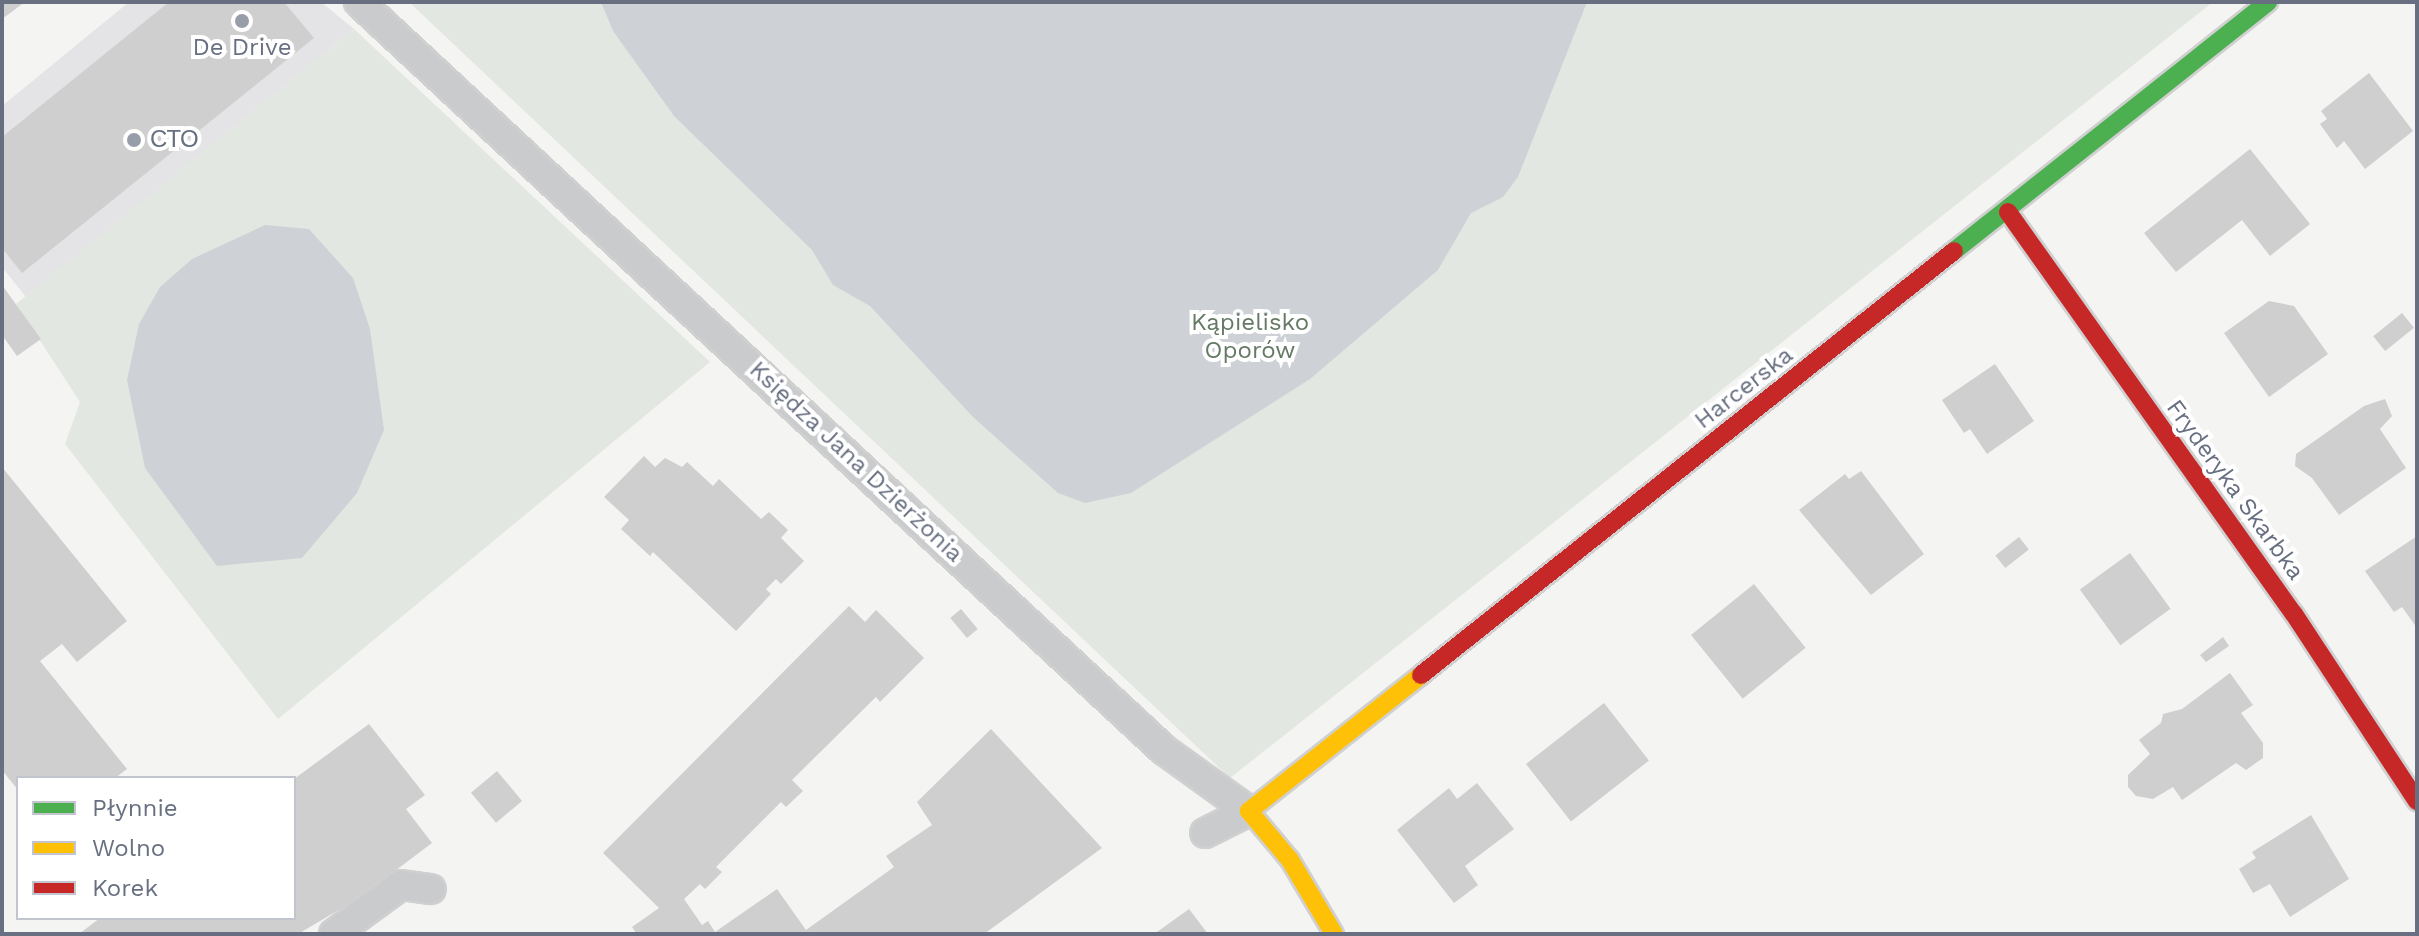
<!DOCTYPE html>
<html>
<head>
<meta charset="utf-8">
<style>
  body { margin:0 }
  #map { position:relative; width:2419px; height:936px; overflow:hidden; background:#f4f4f3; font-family:"Work Sans",sans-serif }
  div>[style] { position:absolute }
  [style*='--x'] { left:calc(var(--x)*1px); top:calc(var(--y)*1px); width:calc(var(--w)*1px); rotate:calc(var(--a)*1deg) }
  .built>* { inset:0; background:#e4e4e6 }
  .green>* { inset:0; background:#e3e7e2 }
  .water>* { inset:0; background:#ced2d7 }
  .building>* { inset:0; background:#cfcfd0; transform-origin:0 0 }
  .roads { filter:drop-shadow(2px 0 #d0d0d1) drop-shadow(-2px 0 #d0d0d1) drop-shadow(0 2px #d0d0d1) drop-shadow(0 -2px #d0d0d1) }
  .lane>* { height:28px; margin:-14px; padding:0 14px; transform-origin:14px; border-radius:14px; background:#cacbcd }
  .fast>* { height:18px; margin:-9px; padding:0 9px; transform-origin:9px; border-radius:9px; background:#4caf50 }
  .slow>* { height:18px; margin:-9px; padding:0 9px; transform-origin:9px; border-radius:9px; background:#ffc107 }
  .jam>* { height:18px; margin:-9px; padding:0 9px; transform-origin:9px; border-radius:9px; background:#c62828 }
  .dots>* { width:22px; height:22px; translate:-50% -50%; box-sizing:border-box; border:4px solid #fff; border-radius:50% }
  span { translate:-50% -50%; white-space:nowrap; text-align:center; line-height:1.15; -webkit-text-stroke:8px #fff; paint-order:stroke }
  .poi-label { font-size:24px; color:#676f81 }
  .left { translate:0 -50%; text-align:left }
  .park-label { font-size:24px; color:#657965 }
  .street-label { font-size:24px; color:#676f81 }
  .frame { position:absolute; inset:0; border:4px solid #676f81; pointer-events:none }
  .legend { position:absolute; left:16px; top:776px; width:280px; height:144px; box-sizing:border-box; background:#fff; border:2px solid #c2c5cd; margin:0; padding:10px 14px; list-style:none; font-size:24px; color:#676f81 }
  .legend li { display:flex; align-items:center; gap:16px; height:40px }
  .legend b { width:40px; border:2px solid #c2c5cd }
</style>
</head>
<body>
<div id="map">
  <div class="built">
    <div style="clip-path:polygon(129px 2px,321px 2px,354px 29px,26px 297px,2px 267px,2px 106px)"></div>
  </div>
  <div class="green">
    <div style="clip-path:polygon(409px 2px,2213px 2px,1230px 778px)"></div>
    <div style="clip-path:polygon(354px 29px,710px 362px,278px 719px,65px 444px,80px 402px,16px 304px)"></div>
  </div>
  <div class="water">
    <div style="clip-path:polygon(601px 2px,1587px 2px,1518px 177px,1503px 197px,1471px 213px,1438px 270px,1310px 379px,1131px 493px,1085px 503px,1058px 493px,973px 417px,870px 306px,833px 285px,812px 250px,674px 116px,613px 31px)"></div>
    <div style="clip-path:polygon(265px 225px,309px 229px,353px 278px,370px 329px,384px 430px,357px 493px,302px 558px,217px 566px,145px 468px,127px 380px,139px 324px,160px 287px,192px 259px)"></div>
  </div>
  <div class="building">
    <div style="clip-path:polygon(2px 2px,25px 2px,2px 19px)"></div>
    <div style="clip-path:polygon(169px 2px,284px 2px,314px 38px,22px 273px,2px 248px,2px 137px)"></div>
    <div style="clip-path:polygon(2369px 73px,2413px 131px,2365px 169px,2344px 141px,2337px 148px,2320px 124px,2327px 119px,2321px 111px)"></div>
    <div style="clip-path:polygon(2250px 149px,2310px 224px,2270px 256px,2242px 220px,2176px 272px,2144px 233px)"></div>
    <div style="clip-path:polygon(2px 285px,41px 339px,17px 356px,2px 335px)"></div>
    <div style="clip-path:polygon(2269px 301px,2294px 306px,2328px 354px,2269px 397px,2224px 333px)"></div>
    <div style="left:2402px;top:313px;width:19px;height:37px;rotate:51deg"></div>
    <div style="clip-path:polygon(1995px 364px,2034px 421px,1987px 454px,1970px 429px,1964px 433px,1942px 400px)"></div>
    <div style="clip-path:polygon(2385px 399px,2392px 416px,2380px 429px,2406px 468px,2339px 515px,2312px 478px,2295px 466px,2296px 454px,2364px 406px)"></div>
    <div style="clip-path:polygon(644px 456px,655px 467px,665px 458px,682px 467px,687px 462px,713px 486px,719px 479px,761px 519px,769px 512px,788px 530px,781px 538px,804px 561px,781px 584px,776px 579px,766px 589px,771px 594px,736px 631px,653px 552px,650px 556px,621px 529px,629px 520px,604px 497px)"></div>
    <div style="clip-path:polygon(2px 467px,127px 621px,77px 662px,62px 644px,40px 661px,127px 769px,115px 778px,18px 778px,18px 790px,2px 770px)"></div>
    <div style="clip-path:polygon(1861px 471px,1924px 554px,1871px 595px,1799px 510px,1845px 474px,1849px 479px)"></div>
    <div style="clip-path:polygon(2417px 536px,2417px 628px,2402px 607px,2394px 612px,2365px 571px)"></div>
    <div style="left:2019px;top:537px;width:16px;height:30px;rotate:52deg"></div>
    <div style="left:2130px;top:553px;width:69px;height:62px;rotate:54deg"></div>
    <div style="left:1754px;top:584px;width:82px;height:81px;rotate:51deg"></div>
    <div style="clip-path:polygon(849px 606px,865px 622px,876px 610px,924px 658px,880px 702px,876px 697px,792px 780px,803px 791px,786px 807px,781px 802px,716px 867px,722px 872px,705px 889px,700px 884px,684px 899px,702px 925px,708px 921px,715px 932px,777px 889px,806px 930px,894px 867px,886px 856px,932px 825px,917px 802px,991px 729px,1102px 848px,984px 934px,637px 934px,632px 927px,659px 908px,603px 853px)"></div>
    <div style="left:961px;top:609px;width:26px;height:14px;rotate:50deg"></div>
    <div style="clip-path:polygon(2223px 637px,2229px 646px,2206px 662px,2200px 655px)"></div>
    <div style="clip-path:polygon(2230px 673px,2253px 705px,2241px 713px,2263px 743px,2263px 758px,2246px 770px,2236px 763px,2182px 800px,2173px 787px,2153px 799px,2136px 796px,2128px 787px,2128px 775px,2150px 754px,2139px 740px,2161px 723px,2163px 714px,2182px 709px)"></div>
    <div style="left:1604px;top:703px;width:73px;height:99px;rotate:52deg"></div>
    <div style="clip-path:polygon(369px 724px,425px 795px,406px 809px,432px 843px,359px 898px,298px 934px,79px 934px,100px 918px,294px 918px,294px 779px)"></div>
    <div style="left:497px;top:771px;width:39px;height:34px;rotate:50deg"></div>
    <div style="clip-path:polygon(1477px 783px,1514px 829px,1465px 866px,1478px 885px,1454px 903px,1397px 830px,1449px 788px,1457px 799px)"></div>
    <div style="clip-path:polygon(2311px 815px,2349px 879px,2290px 917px,2270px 884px,2253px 893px,2239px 869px,2256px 858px,2252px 852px)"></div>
    <div style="clip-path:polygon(1189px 909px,1208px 934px,1154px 934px,1164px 927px)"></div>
  </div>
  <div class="roads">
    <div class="lane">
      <div style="--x:359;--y:2;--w:1099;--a:42.9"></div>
      <div style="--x:1164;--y:750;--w:105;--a:35.7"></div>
      <div style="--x:1249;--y:811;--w:49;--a:153.4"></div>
      <div style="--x:334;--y:934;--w:83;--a:-36.2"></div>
      <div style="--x:401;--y:885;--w:30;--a:8"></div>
    </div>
    <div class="fast">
      <div style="--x:1954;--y:251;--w:401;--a:-38.4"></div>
    </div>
    <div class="slow">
      <div style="--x:1334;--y:934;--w:86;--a:-120.7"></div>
      <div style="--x:1290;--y:860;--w:64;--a:-129.9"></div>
      <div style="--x:1249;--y:811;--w:219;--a:-38.3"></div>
    </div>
    <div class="jam">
      <div style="--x:2008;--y:212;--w:493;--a:54.6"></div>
      <div style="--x:2294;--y:614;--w:224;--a:56.7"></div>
      <div style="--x:1421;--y:675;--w:681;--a:-38.5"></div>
    </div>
  </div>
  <div class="dots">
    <div style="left:242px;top:21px;background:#989ea9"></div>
    <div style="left:134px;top:140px;background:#989ea9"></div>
  </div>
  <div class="poi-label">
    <span style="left:242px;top:48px">De Drive</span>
    <span class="left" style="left:150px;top:140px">СТО</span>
  </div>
  <div class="park-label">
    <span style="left:1250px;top:337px">Kąpielisko<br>Oporów</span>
  </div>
  <div class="street-label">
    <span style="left:1744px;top:388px;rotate:-38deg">Harcerska</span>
    <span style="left:856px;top:462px;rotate:43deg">Księdza Jana Dzierżonia</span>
    <span style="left:2235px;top:490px;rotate:54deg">Fryderyka Skarbka</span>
  </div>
  <div class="frame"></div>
  <ul class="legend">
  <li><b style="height:10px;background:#4caf50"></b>Płynnie</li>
  <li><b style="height:10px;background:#ffc107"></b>Wolno</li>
  <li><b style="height:10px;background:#c62828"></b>Korek</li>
  </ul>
</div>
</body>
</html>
